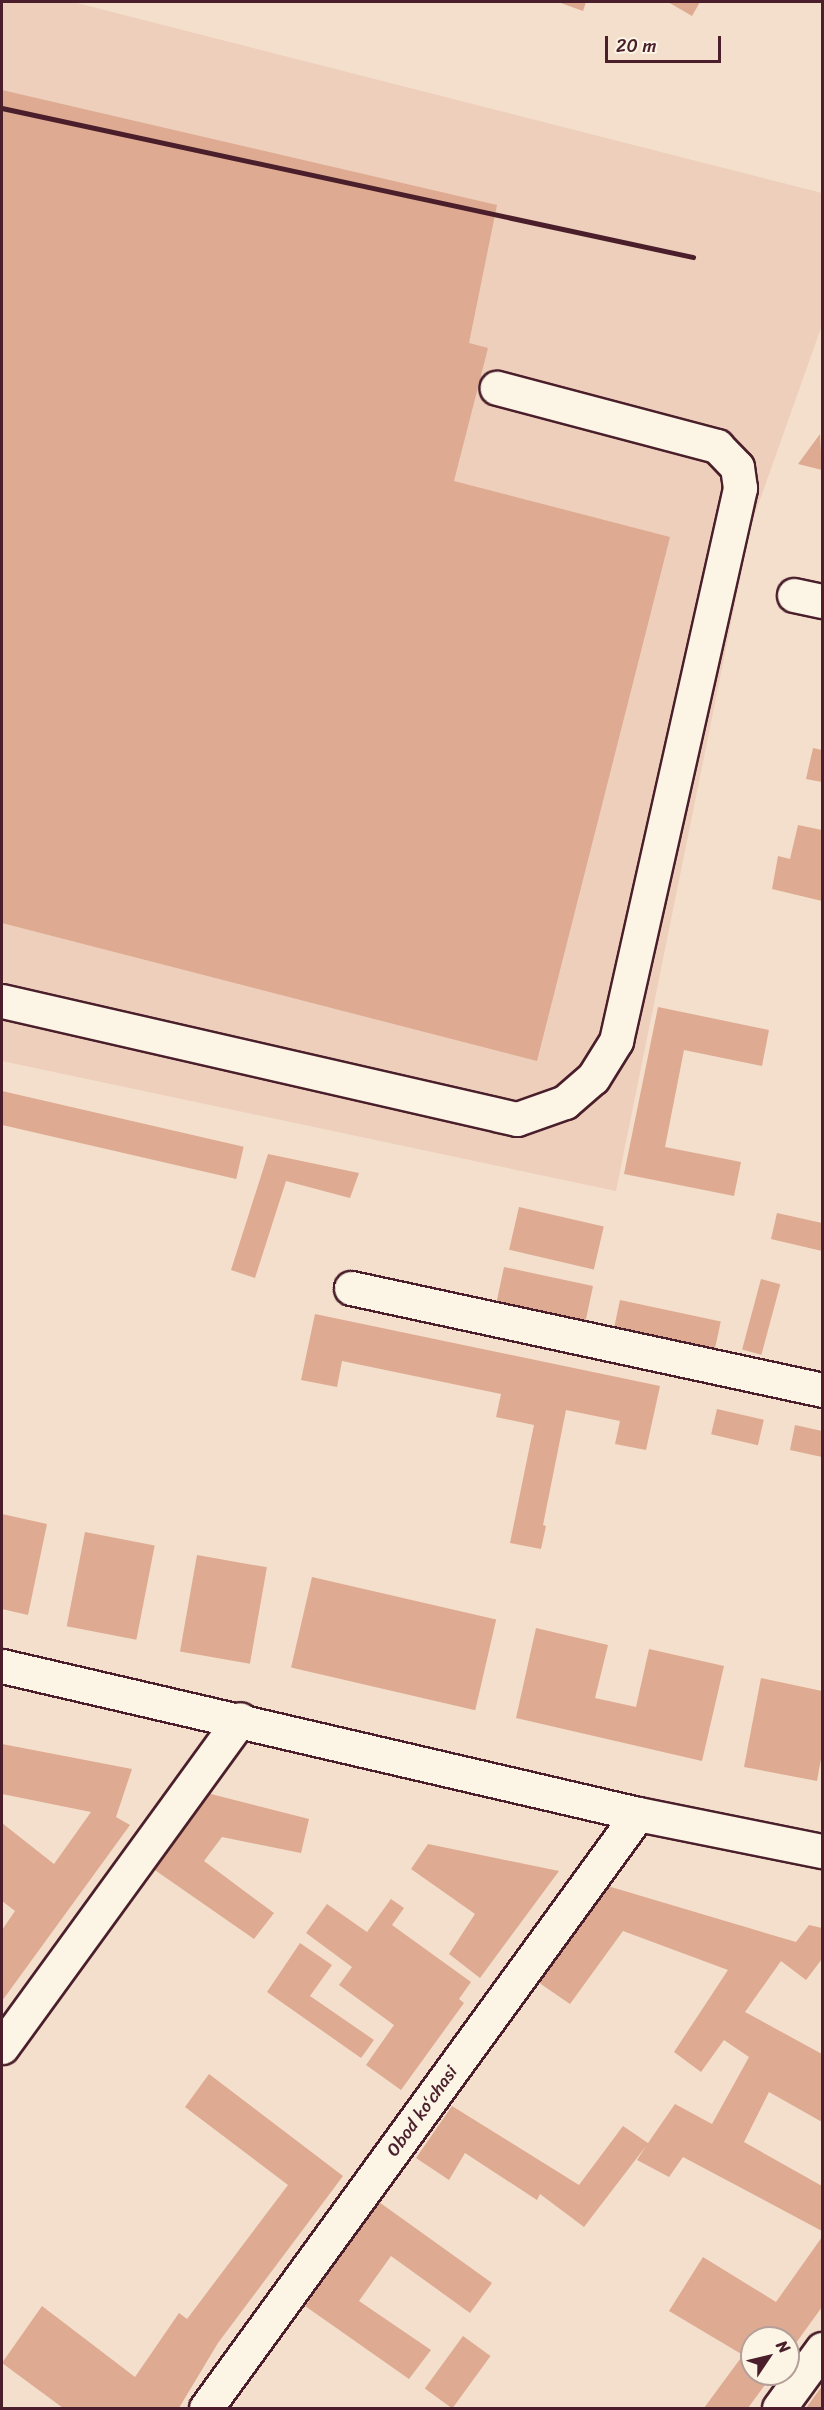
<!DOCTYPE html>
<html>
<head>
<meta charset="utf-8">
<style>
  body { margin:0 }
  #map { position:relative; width:824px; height:2410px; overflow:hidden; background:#f3dfcc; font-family:Sriracha,sans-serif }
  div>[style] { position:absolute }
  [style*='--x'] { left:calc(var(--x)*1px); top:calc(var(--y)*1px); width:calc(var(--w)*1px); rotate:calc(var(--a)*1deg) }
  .built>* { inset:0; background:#edcfbb }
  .building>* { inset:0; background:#deab92; transform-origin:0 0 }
  .roads { filter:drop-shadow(2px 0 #4a1f2b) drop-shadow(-2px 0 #4a1f2b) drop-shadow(0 2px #4a1f2b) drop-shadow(0 -2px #4a1f2b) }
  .minor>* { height:33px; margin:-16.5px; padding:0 16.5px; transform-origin:16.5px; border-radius:16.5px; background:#fcf5e5 }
  .rail>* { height:4.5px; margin:-2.25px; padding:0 2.25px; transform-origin:2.25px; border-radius:2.25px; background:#4a1f2b }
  span { translate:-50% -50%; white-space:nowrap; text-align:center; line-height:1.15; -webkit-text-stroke:4.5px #fcf5e5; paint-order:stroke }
  .street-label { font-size:18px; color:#4a1f2b }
  .frame { position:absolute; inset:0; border:3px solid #4a1f2b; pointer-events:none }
  .north { position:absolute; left:740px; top:2326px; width:60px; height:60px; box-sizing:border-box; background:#fcf5e5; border:2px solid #b59f9b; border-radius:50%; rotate:55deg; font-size:16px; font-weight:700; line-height:24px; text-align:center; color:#4a1f2b }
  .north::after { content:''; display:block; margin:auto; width:21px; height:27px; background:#4a1f2b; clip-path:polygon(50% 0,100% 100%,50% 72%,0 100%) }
  .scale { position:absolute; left:605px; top:36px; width:116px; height:27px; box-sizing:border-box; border:3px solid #4a1f2b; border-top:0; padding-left:8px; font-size:18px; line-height:21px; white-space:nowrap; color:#4a1f2b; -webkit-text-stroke:4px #fcf5e5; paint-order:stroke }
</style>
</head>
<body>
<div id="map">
  <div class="built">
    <div style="clip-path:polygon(2px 2px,73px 2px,822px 193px,822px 325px,751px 525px,616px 1191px,2px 1061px)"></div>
  </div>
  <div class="building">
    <div style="clip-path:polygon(558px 2px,586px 2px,583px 11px)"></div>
    <div style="clip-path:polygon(668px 2px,700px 2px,692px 16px)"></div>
    <div style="clip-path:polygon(2px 90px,497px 205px,469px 343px,488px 348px,454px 481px,670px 537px,537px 1061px,2px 923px)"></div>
    <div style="clip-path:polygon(820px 434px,822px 470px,798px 464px)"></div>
    <div style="clip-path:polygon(813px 748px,822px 750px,822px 782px,806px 779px)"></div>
    <div style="clip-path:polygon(798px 825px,822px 830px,822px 901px,772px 889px,778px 856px,790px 859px)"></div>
    <div style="clip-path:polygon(658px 1007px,769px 1030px,762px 1066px,684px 1050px,665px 1147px,741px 1162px,734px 1196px,624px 1174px)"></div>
    <div style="left:2px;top:1091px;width:248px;height:33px;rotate:13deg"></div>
    <div style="clip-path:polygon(268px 1154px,359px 1173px,350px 1198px,286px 1181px,255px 1278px,231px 1270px)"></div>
    <div style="left:519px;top:1207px;width:87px;height:44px;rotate:13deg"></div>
    <div style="clip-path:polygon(777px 1213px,822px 1223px,822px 1251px,771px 1239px)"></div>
    <div style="left:504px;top:1267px;width:91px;height:36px;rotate:12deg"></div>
    <div style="left:761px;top:1279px;width:20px;height:73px;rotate:15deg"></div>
    <div style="left:620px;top:1300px;width:103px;height:29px;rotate:12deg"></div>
    <div style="clip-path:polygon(315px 1314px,660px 1386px,646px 1450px,615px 1444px,620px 1421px,566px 1410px,543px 1525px,546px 1526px,541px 1549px,510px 1543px,534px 1425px,496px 1417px,501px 1394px,342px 1361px,337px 1387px,301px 1380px)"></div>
    <div style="left:717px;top:1409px;width:48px;height:26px;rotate:13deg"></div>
    <div style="clip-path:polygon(795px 1425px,822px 1431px,822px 1457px,790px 1450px)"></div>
    <div style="clip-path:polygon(2px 1514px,47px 1524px,28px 1615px,2px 1609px)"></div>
    <div style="left:85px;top:1532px;width:71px;height:96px;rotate:11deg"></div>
    <div style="left:197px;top:1555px;width:71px;height:98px;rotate:10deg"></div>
    <div style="left:312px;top:1577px;width:189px;height:93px;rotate:13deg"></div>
    <div style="clip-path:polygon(536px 1628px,608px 1645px,595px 1698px,636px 1707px,649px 1649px,724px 1666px,702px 1761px,516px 1718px)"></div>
    <div style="clip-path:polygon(761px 1678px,822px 1691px,822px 1754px,817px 1781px,744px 1767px)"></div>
    <div style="clip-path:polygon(2px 1744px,132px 1769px,116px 1817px,130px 1825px,2px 2001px,2px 1930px,15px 1911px,2px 1901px,2px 1823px,54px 1864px,91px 1812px,2px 1794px)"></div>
    <div style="clip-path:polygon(207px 1793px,309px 1819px,301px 1853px,222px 1837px,204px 1861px,274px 1913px,254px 1939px,149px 1866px)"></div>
    <div style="clip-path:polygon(428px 1844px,559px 1871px,480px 1978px,449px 1954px,475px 1914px,411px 1869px)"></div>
    <div style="clip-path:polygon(601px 1884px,796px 1942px,809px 1925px,822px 1928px,822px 1959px,806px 1980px,781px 1961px,745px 2012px,822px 2054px,822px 2122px,769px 2092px,744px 2142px,822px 2186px,822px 2231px,683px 2157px,669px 2177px,637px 2160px,646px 2146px,584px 2227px,540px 2194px,537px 2200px,465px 2153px,449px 2180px,416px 2158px,452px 2106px,579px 2185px,623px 2126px,648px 2143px,675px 2104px,712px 2124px,749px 2057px,724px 2040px,701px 2072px,674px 2052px,728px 1970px,623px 1931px,570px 2004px,535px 1980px)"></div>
    <div style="clip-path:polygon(391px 1899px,404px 1908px,392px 1925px,471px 1982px,459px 1999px,464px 2003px,401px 2090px,366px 2065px,394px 2025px,339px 1985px,352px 1967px,306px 1933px,327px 1904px,367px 1932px)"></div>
    <div style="clip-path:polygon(300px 1943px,332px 1965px,310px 1996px,374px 2040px,361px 2058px,267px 1992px)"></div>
    <div style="clip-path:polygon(209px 2074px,343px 2176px,218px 2343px,179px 2408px,63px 2408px,2px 2363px,42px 2306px,135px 2377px,179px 2313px,187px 2319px,288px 2185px,185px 2107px)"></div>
    <div style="clip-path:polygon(379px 2202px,492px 2283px,470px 2313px,391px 2256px,359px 2301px,431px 2350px,409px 2379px,305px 2306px)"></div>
    <div style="clip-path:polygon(822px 2237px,822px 2307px,788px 2354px,788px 2338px,752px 2338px,752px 2374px,773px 2374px,748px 2408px,704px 2408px,743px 2355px,669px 2311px,703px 2257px,776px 2302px)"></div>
    <div style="left:463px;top:2336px;width:34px;height:65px;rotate:36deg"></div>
    <div style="clip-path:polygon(822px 2386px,822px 2408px,806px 2408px)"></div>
  </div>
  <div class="roads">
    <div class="minor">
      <div style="--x:794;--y:595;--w:29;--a:12"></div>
      <div style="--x:2;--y:1001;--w:528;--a:12.91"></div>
      <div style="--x:517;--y:1119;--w:51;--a:-19.5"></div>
      <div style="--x:565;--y:1102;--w:37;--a:-41"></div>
      <div style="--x:593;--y:1078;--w:44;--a:-58.1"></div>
      <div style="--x:616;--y:1041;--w:567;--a:-77.36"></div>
      <div style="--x:740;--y:488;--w:21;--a:-98"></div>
      <div style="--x:737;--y:467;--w:29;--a:-134"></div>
      <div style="--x:717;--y:446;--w:228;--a:-165.2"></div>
      <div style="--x:351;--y:1288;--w:482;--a:12.2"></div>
      <div style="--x:2;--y:1666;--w:653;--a:13.1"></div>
      <div style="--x:638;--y:1814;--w:188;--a:11.4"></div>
      <div style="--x:2;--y:2047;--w:405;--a:-54"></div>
      <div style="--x:206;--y:2408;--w:734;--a:-53.97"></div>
      <div style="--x:779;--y:2408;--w:73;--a:-53.9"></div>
    </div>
  </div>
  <div class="rail">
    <div style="--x:2;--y:108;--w:707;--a:12.17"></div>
  </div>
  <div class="street-label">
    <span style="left:422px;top:2111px;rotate:-54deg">Obod koʻchasi</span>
  </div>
  <div class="frame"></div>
  <div class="north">N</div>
  <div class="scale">20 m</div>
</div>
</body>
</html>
